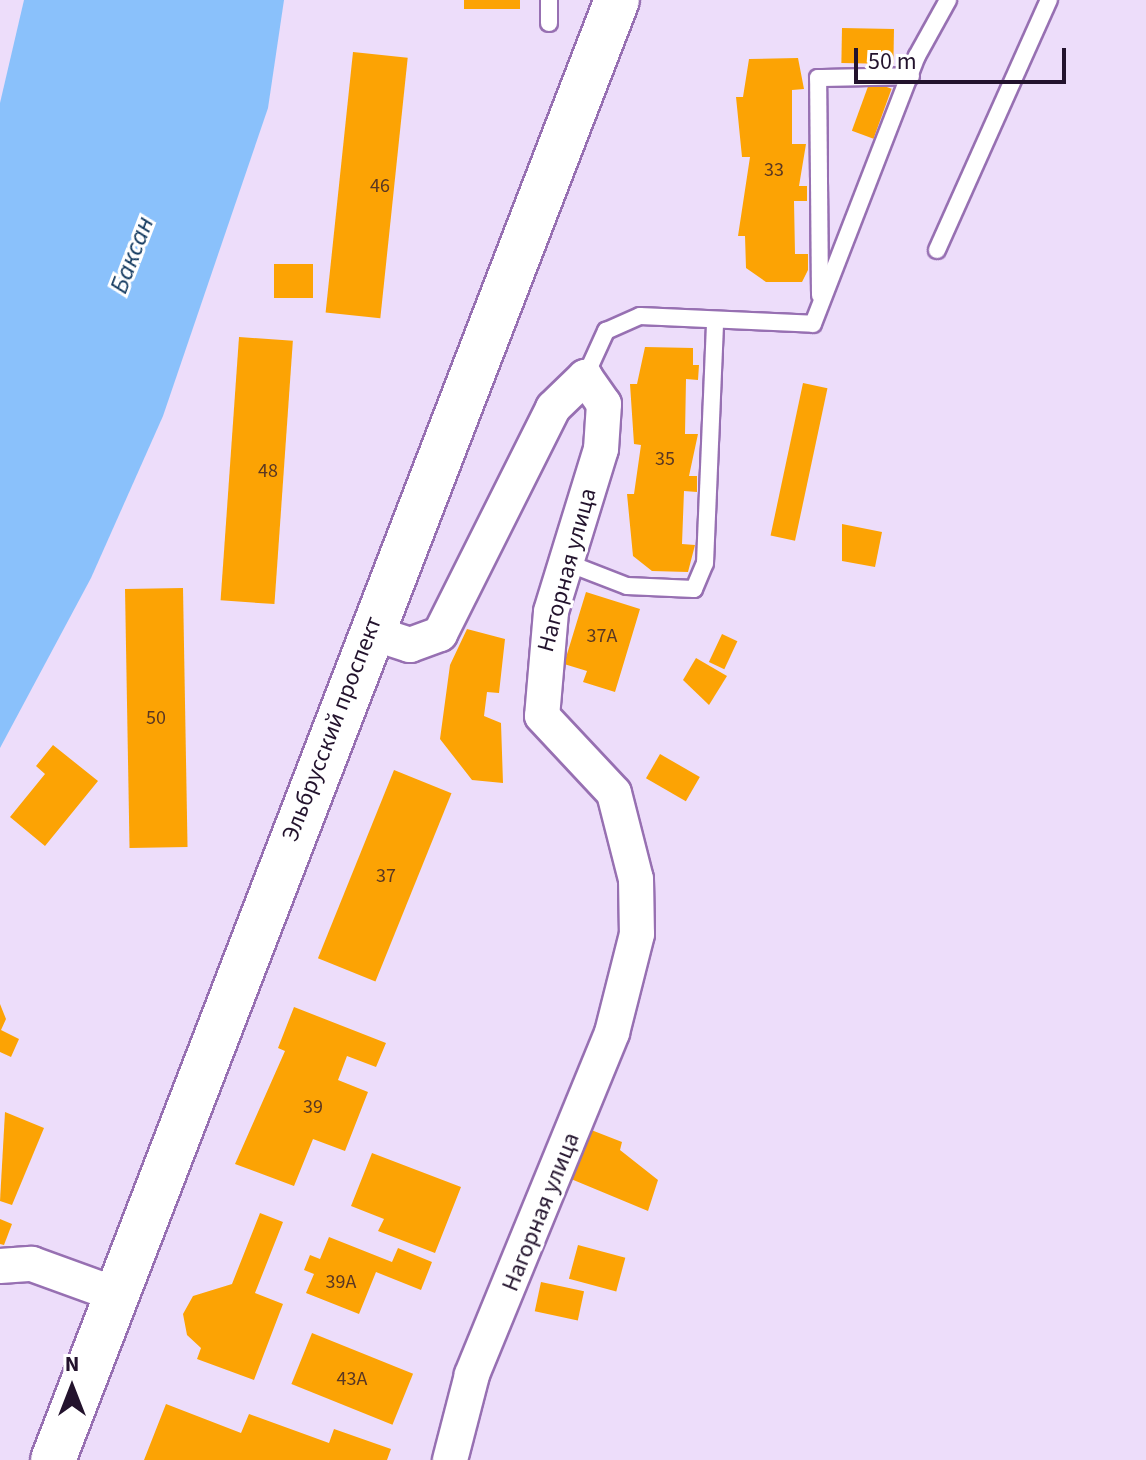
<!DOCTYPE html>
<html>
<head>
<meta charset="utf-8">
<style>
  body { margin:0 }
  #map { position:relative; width:1146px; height:1460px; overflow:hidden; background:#edddfa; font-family:"Source Sans 3",sans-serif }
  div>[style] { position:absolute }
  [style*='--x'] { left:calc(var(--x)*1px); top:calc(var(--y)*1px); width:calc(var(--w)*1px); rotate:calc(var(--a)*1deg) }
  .water>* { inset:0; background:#8ac1fb }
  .building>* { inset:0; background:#fca304; transform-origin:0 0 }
  .roads { filter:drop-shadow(2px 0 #9770b2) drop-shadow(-2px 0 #9770b2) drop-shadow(0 2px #9770b2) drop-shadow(0 -2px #9770b2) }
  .service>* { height:16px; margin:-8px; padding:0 8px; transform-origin:8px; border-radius:8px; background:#fff }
  .minor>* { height:34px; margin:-17px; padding:0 17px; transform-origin:17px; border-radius:17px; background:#fff }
  .primary>* { height:44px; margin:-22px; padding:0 22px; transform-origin:22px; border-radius:22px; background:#fff }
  span { translate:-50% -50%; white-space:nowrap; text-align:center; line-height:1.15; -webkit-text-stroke:6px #fff; paint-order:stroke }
  .number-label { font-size:20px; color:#593723 }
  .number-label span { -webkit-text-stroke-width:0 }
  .street-label { font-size:24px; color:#23132d }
  .water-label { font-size:26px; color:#11385e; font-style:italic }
  .north { position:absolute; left:32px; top:1348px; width:80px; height:80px; -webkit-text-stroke:6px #fff; paint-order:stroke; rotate:0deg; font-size:22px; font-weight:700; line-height:32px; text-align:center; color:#23132d }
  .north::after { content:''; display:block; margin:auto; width:28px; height:36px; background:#23132d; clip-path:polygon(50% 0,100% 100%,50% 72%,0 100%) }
  .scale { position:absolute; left:854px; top:48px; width:212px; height:36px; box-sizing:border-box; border:4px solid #23132d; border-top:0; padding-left:10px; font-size:24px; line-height:28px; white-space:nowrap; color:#23132d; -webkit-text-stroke:6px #fff; paint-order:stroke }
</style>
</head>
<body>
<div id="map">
  <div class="water">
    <div style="clip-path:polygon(24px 0,284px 0,268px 108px,163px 416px,91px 578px,0 748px,0 103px)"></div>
  </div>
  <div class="building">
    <div style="left:464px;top:0;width:56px;height:9px"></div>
    <div style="left:842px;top:28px;width:52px;height:35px;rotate:1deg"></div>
    <div style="left:353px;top:52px;width:55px;height:262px;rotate:6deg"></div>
    <div style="clip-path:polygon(798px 58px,804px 89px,792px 90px,792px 144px,806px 144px,799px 186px,807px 186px,807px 201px,794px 201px,795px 254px,808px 254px,808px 270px,802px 282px,766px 282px,746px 268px,745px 236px,738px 236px,750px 157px,742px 157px,736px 97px,743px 97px,749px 59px)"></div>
    <div style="left:870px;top:81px;width:23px;height:53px;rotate:20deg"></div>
    <div style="left:274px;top:264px;width:39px;height:34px"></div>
    <div style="left:239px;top:337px;width:54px;height:264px;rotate:4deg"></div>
    <div style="clip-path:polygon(645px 347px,693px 348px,693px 365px,699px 365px,698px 380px,686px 379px,685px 434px,698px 434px,689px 476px,697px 476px,697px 492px,684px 491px,682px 544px,695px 545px,688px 572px,652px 571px,633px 556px,627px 494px,634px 494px,641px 445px,634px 444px,630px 384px,637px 384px)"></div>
    <div style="left:803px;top:383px;width:25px;height:156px;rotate:12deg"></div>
    <div style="clip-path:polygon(842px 524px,882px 532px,875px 567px,842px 561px)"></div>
    <div style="left:183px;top:588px;width:259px;height:58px;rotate:89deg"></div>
    <div style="clip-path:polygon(586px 592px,640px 609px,615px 692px,583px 682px,587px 671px,564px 664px)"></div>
    <div style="clip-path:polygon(467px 629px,505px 639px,499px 693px,487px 692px,484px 716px,501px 723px,503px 783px,472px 780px,440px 739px,450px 665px)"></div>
    <div style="left:722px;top:634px;width:17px;height:31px;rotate:25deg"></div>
    <div style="clip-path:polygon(696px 658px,727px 676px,709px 705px,683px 680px)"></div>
    <div style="clip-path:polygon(53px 745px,98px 781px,45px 846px,10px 817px,45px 774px,36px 766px)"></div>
    <div style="left:660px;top:754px;width:46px;height:28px;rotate:30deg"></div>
    <div style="left:394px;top:770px;width:62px;height:203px;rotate:22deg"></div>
    <div style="clip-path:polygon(0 1004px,6px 1019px,1px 1030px,19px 1039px,11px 1057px,0 1052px)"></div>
    <div style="clip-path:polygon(294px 1007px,386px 1043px,376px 1067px,347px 1056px,338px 1080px,368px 1092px,345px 1151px,313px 1139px,294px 1186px,235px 1164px,285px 1051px,278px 1048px)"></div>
    <div style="clip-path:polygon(5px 1112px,44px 1128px,12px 1205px,0 1201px)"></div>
    <div style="clip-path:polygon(581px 1126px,622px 1142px,620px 1150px,658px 1180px,648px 1211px,559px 1174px)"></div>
    <div style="clip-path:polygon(372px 1153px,461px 1187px,435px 1253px,378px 1231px,384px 1219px,351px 1206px)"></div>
    <div style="clip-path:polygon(260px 1213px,283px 1222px,255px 1293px,283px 1304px,254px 1380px,197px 1359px,201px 1348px,187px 1335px,183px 1314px,193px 1296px,232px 1284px)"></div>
    <div style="clip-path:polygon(0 1219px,12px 1224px,4px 1245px,0 1244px)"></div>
    <div style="clip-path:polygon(329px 1237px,392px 1262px,398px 1248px,432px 1262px,421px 1290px,376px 1272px,359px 1314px,306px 1293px,314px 1274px,304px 1270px,310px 1255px,320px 1259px)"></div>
    <div style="left:578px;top:1245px;width:49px;height:35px;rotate:15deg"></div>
    <div style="left:541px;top:1282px;width:44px;height:30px;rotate:12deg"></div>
    <div style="left:312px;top:1333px;width:109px;height:55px;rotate:22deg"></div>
    <div style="clip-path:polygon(166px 1404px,241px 1433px,249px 1414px,329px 1443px,334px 1429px,391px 1449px,387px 1460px,144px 1460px)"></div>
  </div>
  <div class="roads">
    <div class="service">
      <div style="--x:549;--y:0;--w:23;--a:90"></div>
      <div style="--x:937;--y:250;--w:274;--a:-65.9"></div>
      <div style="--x:820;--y:295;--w:217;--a:-90.5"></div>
      <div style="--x:818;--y:78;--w:93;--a:-1.2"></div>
      <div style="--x:585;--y:377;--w:51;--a:-65.5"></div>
      <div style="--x:606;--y:331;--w:37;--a:-24"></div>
      <div style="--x:640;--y:316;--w:173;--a:2.6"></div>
      <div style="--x:813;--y:324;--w:287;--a:-68.8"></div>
      <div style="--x:917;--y:56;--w:64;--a:-61"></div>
      <div style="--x:565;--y:562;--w:66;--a:21.2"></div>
      <div style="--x:627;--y:586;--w:67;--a:2.6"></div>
      <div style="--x:694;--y:589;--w:28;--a:-67"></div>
      <div style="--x:705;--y:563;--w:238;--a:-87.6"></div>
    </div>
    <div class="minor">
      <div style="--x:370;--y:632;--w:42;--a:18"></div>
      <div style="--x:410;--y:645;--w:32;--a:-20"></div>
      <div style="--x:440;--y:634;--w:253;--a:-63.4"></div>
      <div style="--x:553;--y:408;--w:45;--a:-44.1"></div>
      <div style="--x:585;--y:377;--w:33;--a:55"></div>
      <div style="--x:604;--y:404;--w:45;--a:93.8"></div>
      <div style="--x:601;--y:449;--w:170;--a:107.1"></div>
      <div style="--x:551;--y:612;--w:104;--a:94.9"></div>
      <div style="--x:542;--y:716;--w:105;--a:46.9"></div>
      <div style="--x:614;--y:793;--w:89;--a:75.7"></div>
      <div style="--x:636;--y:879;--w:55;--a:89"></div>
      <div style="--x:637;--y:934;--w:102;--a:104.2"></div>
      <div style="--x:612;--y:1033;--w:370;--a:112.3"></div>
      <div style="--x:472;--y:1375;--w:88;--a:104.5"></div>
      <div style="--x:0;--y:1266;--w:32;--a:-4"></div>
      <div style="--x:32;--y:1264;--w:88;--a:19.9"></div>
    </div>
    <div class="primary">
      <div style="--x:53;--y:1460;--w:1565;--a:-68.88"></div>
    </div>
  </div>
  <div class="number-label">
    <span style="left:774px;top:170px">33</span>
    <span style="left:380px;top:186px">46</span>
    <span style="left:665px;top:459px">35</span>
    <span style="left:268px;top:471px">48</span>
    <span style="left:602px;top:636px">37А</span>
    <span style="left:156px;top:718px">50</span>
    <span style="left:386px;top:876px">37</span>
    <span style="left:313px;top:1107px">39</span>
    <span style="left:341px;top:1282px">39А</span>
    <span style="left:352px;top:1379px">43А</span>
  </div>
  <div class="street-label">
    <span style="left:567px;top:570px;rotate:-75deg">Нагорная улица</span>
    <span style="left:332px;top:729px;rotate:-69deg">Эльбрусский проспект</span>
    <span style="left:541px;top:1212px;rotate:-68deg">Нагорная улица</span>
  </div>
  <div class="water-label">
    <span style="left:132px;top:255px;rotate:-69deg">Баксан</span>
  </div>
  <div class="north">N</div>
  <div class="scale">50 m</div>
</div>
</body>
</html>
